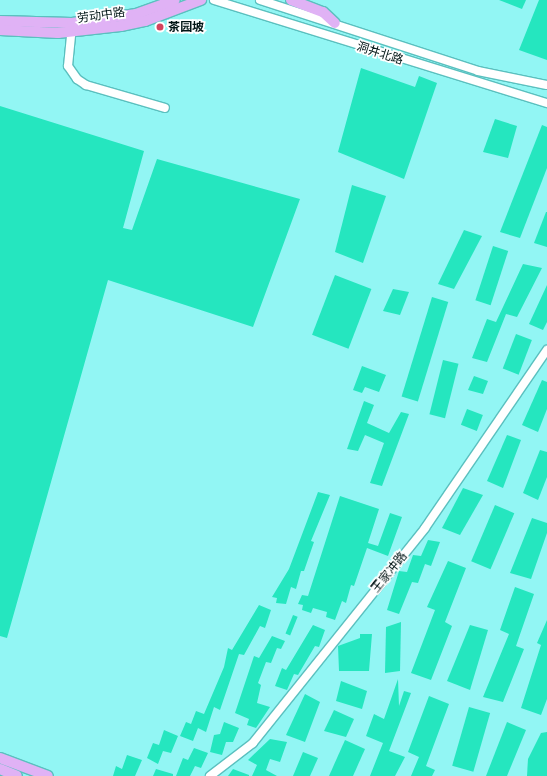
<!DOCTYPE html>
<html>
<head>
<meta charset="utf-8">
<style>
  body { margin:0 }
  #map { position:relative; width:547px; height:776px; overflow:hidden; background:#92f6f4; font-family:Quicksand,"Noto Sans SC",sans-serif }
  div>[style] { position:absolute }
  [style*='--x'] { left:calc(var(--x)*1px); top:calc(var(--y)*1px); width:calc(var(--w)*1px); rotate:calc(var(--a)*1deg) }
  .building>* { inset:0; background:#25e6bf; transform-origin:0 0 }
  .roads { filter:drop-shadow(1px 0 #5bc0bf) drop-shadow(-1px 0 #5bc0bf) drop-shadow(0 1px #5bc0bf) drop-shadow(0 -1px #5bc0bf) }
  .minor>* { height:8px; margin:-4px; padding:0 4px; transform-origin:4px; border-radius:4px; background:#fff }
  .major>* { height:10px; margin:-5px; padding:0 5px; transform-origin:5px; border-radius:5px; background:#e0b2f5 }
  .dots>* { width:11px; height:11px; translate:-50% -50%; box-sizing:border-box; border:2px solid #fff; border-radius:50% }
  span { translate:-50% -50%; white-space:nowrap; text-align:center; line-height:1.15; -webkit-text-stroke:3.5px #fff; paint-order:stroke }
  .street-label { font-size:12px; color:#011515 }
  .poi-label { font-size:12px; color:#011515; font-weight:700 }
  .left { translate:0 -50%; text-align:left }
</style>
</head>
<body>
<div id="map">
  <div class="building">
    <div style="clip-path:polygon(499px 0,526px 0,522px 9px)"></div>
    <div style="clip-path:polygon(539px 0,547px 0,547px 60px,519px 50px)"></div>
    <div style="clip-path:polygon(361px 68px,415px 87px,419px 76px,437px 83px,404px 179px,338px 152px)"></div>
    <div style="clip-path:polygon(0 106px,144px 151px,123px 228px,132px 230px,157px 159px,300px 199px,253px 327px,108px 280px,7px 638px,0 636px)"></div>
    <div style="clip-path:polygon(495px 119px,517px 126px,508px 158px,483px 152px)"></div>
    <div style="clip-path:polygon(542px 125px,547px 127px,547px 168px,520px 238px,500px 232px)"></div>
    <div style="clip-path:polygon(352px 185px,386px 196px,363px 263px,335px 252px)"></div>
    <div style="clip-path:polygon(546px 212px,547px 212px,547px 247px,534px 243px)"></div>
    <div style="clip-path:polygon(464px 230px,482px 236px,454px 289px,438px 284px)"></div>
    <div style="left:493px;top:246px;width:16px;height:57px;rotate:18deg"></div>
    <div style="clip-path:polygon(523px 264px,542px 268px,517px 317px,506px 314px,487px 362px,472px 358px,487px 319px,496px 322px)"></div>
    <div style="left:335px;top:275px;width:39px;height:64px;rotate:21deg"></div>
    <div style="clip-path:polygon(547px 285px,547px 322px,543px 330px,529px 324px)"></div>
    <div style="clip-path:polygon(393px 289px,409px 292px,400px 315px,383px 311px)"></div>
    <div style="left:432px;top:297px;width:17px;height:104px;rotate:17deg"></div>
    <div style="left:516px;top:334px;width:17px;height:37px;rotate:21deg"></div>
    <div style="left:443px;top:360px;width:16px;height:56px;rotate:14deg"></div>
    <div style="clip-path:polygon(362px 366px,386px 375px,379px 392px,365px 387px,362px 393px,353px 390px)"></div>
    <div style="clip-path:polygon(474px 376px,488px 381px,483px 394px,468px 390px)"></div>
    <div style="clip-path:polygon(542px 380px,547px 382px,547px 409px,538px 432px,522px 425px)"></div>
    <div style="clip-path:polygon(364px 401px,374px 405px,367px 423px,389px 433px,401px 412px,409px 414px,382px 486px,370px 483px,384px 443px,365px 435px,358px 451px,347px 449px)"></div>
    <div style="left:467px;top:409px;width:17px;height:17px;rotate:21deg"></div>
    <div style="clip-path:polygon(507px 435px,521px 440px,503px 488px,487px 481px)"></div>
    <div style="clip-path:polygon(540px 450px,547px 452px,547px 477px,538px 500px,523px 493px)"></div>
    <div style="clip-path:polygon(463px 488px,483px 495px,460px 535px,442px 528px)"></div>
    <div style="clip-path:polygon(318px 492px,330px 495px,311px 541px,314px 542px,304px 571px,301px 571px,296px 589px,291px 587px,286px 604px,276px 603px,277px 598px,272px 597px,289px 569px)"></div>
    <div style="clip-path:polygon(340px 496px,379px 509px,368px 543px,378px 546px,390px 513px,402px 517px,388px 556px,367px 548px,354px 586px,351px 585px,346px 603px,342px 601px,335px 620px,326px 617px,327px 612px,313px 608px,311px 613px,302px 610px,303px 605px,298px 604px,302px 595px,308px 596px)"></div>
    <div style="left:495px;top:505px;width:21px;height:61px;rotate:23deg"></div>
    <div style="clip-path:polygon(532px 518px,547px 523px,547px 533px,531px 579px,510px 573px)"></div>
    <div style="clip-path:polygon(428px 540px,440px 542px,431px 566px,425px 564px,418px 583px,412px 582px,399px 614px,387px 610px,399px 571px,407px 572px,413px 555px,421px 556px)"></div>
    <div style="clip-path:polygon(448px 561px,466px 568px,445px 622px,452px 626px,431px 680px,411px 673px,435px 610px,427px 607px)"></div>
    <div style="clip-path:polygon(515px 587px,534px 594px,516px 646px,524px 649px,503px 702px,483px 697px,509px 634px,500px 630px)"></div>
    <div style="clip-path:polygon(259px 605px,271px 610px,265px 628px,260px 626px,244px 655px,239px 654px,220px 710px,214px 707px,206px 732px,198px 728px,193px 741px,180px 736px,186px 722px,191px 724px,196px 711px,204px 714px,224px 667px,228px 648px,232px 650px)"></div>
    <div style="left:293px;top:615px;width:5px;height:20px;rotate:22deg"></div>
    <div style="clip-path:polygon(547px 620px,547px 699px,541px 715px,521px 708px,541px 645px,537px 643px)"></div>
    <div style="clip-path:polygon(401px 622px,400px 671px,385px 673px,386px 627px)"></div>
    <div style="clip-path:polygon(313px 625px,325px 630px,319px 647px,315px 646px,298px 675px,294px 674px,287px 690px,275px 686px,282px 668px,286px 670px)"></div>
    <div style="clip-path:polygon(470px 625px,488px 630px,470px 690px,447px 681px)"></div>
    <div style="clip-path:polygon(360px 634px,372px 634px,369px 671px,339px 671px,338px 646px,360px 638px)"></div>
    <div style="clip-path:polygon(272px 636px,285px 641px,281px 649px,277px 648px,271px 663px,266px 662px,258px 683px,261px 685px,257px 703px,270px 707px,256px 728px,247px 725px,249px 719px,235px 713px,254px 656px,259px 658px)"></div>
    <div style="clip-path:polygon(398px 679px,399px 706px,404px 691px,411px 693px,389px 751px,405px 757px,395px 776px,370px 776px,383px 743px,366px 736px,374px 714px,384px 719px)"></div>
    <div style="clip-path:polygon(341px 681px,367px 691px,362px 709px,336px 701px)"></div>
    <div style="clip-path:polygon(305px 694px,320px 702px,305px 742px,286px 735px)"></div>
    <div style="clip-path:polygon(429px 696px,449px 704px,426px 766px,435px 770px,432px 776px,411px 776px,419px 757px,408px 752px)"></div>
    <div style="left:469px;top:707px;width:22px;height:61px;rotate:16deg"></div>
    <div style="clip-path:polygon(334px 710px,354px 719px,346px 737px,324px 731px)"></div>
    <div style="clip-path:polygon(224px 722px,239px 728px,233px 742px,226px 742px,222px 755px,210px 752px,214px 735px,220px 734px)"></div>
    <div style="clip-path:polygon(507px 722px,526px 730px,507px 776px,486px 776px)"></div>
    <div style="clip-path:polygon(164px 730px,178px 736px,171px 753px,163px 751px,158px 764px,147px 758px,153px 743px,159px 745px)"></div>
    <div style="clip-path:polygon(547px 732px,547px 776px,527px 776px,528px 759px,541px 733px)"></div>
    <div style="clip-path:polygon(270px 739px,287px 742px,280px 762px,270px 759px,266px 770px,277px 776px,252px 776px,257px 765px,248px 760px)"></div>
    <div style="clip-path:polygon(345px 740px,365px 749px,353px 776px,329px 776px)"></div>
    <div style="clip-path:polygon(194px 748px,208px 753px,201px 768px,195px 766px,190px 776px,176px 776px,183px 758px,188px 760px)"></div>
    <div style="clip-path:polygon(303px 752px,318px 758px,310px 776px,293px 776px)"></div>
    <div style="clip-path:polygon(127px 755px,142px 760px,135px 776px,113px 776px,116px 766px,122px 769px)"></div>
    <div style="clip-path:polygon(156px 769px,173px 774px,173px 776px,153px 776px)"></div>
    <div style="clip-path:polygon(233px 769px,249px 775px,249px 776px,228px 776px)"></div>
  </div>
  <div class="roads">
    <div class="minor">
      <div style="--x:214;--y:0;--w:349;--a:17.2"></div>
      <div style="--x:260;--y:0;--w:229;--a:18"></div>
      <div style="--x:478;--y:71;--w:70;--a:11.5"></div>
      <div style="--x:72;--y:26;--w:40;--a:95.7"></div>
      <div style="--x:68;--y:66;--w:16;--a:55"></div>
      <div style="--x:77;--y:79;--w:11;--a:34"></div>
      <div style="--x:86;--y:85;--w:82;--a:16.2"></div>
      <div style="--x:210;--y:776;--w:54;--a:-37.5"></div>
      <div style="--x:253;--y:743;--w:275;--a:-51.3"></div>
      <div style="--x:425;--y:528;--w:216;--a:-55.6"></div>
    </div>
    <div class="major">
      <div style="--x:291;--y:0;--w:34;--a:21"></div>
      <div style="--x:323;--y:12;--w:16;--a:43"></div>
      <div style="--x:0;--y:21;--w:72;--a:1.6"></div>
      <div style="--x:72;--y:23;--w:65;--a:-8"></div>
      <div style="--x:136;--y:14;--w:41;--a:-19.7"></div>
      <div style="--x:0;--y:30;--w:58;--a:3"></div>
      <div style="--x:58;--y:33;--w:63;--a:-6.3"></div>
      <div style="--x:121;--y:26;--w:25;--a:-12"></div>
      <div style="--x:145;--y:21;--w:60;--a:-20.6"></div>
      <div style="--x:0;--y:758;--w:51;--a:20.6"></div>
      <div style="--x:0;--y:769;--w:18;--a:22"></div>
    </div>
  </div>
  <div class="dots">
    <div style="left:160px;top:27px;background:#d4445e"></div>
  </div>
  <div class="street-label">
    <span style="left:101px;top:15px;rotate:-8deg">劳动中路</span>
    <span style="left:380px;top:53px;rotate:18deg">洞井北路</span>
    <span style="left:389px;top:572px;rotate:-51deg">王家冲路</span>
  </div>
  <div class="poi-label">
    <span class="left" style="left:168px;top:27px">茶园坡</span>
  </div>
</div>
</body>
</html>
